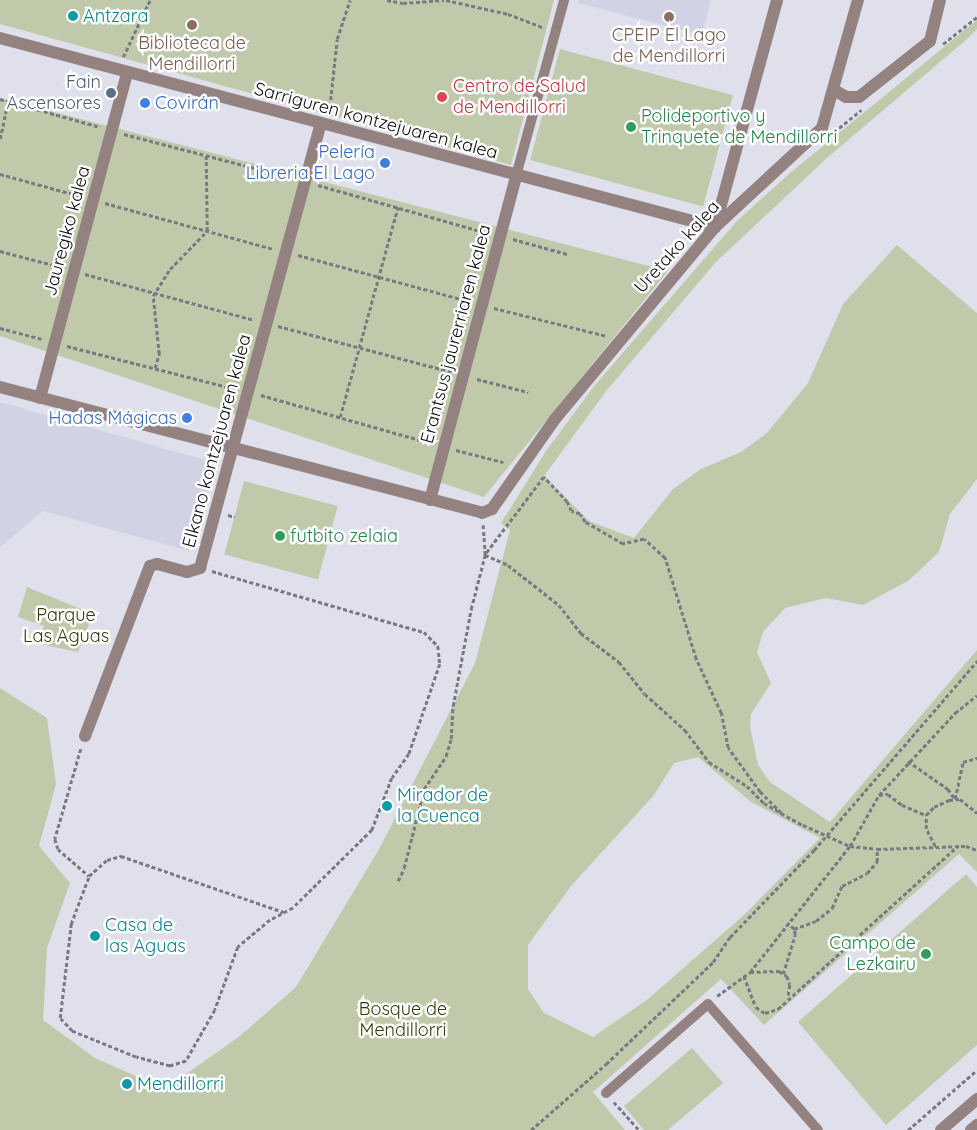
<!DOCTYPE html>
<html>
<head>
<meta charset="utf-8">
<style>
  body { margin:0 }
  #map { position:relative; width:977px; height:1130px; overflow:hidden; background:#dfe0ec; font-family:Quicksand,sans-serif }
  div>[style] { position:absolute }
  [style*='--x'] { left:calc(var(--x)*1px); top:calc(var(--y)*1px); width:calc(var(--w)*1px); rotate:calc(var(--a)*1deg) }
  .built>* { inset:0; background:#d2d2e5 }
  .green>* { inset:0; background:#c0caab; transform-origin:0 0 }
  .path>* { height:2.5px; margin-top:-1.25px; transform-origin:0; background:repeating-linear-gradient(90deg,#787981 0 4px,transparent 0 6.5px) }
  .pedestrian>* { height:10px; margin:-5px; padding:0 5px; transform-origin:5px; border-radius:5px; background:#938280 }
  .minor>* { height:12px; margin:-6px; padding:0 6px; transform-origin:6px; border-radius:6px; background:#938280 }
  .tertiary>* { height:12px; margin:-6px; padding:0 6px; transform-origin:6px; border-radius:6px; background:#938280 }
  .dots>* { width:14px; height:14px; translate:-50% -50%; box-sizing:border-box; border:2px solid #fff; border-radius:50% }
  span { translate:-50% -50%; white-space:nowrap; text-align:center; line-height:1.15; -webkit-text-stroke:5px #fff; paint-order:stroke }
  .culture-label { font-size:18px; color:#0d838f }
  .left { translate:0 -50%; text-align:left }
  .education-label { font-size:18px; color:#785e54 }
  .service-label { font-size:18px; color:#4e5e75 }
  .right { translate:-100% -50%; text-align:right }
  .health-label { font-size:18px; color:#be3a42 }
  .shop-label { font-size:18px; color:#366cbe }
  .leisure-label { font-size:18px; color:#27864d }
  .street-label { font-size:18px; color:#0d0d11 }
  .park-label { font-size:18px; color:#323c06 }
</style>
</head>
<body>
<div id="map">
  <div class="built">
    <div style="clip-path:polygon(579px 0,711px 0,702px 35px,585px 5px,578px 3px)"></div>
    <div style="clip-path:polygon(0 402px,216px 463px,190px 551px,43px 511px,0 547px)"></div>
  </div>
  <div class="green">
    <div style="clip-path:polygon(0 0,554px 0,511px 165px,0 24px)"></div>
    <div style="clip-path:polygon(evenodd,977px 20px,977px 29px,966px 40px,828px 157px,716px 262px,607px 390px,544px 476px,589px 521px,634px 538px,673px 489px,701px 469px,741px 452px,767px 433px,808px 383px,843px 304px,897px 245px,977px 313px,977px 479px,950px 514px,939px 552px,908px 581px,863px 605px,826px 598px,785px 608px,763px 632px,757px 652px,771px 683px,751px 714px,750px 727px,758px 765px,770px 782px,830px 822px,977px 650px,977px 872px,959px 854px,764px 1025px,721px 979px,593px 1092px,625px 1130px,0 1130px,0 688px,47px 718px,56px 784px,39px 846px,70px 883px,47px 948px,43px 1020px,95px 1058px,165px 1089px,240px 1036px,296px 987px,378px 851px,475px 663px,510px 530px,501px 523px,546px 451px,595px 385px,737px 221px,790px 173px,977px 20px,698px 757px,751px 802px,820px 838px,744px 915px,648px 999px,593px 1037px,544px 1013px,528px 989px,528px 945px,571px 886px,654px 795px,674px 763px,698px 757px)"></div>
    <div style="left:560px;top:49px;width:179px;height:115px;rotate:15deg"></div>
    <div style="clip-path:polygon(0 98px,668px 271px,484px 497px,0 336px)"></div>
    <div style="left:244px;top:481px;width:97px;height:76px;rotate:15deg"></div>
    <div style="clip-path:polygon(27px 587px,93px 614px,78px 652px,40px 644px,44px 626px,18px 617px)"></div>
    <div style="clip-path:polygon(966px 874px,977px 887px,977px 1045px,886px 1125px,798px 1022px)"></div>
    <div style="clip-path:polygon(692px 1048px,723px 1083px,668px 1130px,644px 1130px,624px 1106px)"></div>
  </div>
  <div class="path">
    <div style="--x:387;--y:0;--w:16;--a:11"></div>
    <div style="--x:403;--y:3;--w:41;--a:-4.2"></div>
    <div style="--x:446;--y:0;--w:64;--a:12.7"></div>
    <div style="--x:508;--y:14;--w:39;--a:21"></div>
    <div style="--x:943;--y:44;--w:43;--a:-38.5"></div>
    <div style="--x:123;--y:57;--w:63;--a:-64.7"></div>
    <div style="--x:0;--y:99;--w:104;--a:15.6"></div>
    <div style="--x:329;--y:113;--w:74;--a:-83.8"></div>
    <div style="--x:337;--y:39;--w:41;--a:-71.6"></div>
    <div style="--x:834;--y:132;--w:35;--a:-39"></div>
    <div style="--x:124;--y:134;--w:175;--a:14.6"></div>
    <div style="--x:0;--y:139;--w:38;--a:-78"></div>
    <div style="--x:0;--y:174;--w:83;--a:15.4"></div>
    <div style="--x:318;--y:185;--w:177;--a:15.8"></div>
    <div style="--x:105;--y:203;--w:174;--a:15.3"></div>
    <div style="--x:513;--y:239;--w:56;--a:15.5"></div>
    <div style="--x:0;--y:251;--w:63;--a:14.7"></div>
    <div style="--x:298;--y:255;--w:177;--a:15.1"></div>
    <div style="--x:85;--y:274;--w:175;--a:15.2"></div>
    <div style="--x:494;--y:308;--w:116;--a:13.9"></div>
    <div style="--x:278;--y:326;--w:180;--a:14.8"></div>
    <div style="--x:0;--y:328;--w:43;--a:14.7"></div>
    <div style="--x:67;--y:346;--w:174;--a:14.3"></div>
    <div style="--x:155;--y:368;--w:15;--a:-74"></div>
    <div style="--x:159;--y:354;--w:58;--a:-95.9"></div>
    <div style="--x:153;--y:296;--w:32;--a:-58"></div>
    <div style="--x:170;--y:269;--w:53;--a:-45.8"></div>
    <div style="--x:207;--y:231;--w:75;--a:-90.8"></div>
    <div style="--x:477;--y:379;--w:53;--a:14.3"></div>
    <div style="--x:261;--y:395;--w:177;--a:15.8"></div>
    <div style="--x:340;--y:417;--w:218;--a:-74.6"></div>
    <div style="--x:456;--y:450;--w:49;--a:14.3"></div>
    <div style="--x:228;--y:515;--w:7;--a:16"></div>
    <div style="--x:212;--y:571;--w:221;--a:16.1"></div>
    <div style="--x:424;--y:632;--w:20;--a:45"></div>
    <div style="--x:438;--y:646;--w:18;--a:84"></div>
    <div style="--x:440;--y:664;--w:95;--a:109"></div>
    <div style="--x:409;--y:754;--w:29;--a:125"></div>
    <div style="--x:392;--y:778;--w:56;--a:111"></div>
    <div style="--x:372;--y:830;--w:111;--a:135.4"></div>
    <div style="--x:293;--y:908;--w:26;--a:152"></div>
    <div style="--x:270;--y:920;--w:42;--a:139.8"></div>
    <div style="--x:238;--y:947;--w:67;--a:110.1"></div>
    <div style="--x:215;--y:1010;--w:59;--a:119.6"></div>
    <div style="--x:186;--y:1061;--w:17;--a:163"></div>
    <div style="--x:170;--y:1066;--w:35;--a:-165"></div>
    <div style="--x:136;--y:1057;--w:69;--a:-157.9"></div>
    <div style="--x:72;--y:1031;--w:18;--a:-133"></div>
    <div style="--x:60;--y:1018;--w:95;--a:-83.3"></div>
    <div style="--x:71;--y:924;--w:51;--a:-69.4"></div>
    <div style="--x:89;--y:876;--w:24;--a:-42"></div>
    <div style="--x:107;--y:860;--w:15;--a:-16"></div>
    <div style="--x:121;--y:856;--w:172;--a:19"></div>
    <div style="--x:81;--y:749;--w:94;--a:106.1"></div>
    <div style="--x:55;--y:839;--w:10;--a:73"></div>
    <div style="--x:58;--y:849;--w:41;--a:41.1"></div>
    <div style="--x:908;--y:761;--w:49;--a:35"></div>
    <div style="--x:948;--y:789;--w:12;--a:55"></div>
    <div style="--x:955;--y:799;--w:38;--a:-78"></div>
    <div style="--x:963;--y:762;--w:15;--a:-16"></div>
    <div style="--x:879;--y:795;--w:9;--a:-6"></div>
    <div style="--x:888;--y:794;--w:18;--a:38"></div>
    <div style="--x:902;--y:805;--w:26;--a:23"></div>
    <div style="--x:781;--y:813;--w:30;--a:-135"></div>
    <div style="--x:760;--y:792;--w:54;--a:-126"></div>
    <div style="--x:728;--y:748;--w:36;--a:-101"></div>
    <div style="--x:721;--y:713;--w:60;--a:-114.8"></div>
    <div style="--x:696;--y:659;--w:106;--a:-107.1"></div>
    <div style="--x:665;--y:558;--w:28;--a:-138"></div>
    <div style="--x:644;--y:539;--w:22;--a:167"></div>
    <div style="--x:623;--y:544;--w:44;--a:-149.9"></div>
    <div style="--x:585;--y:522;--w:9;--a:-122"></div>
    <div style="--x:580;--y:514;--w:9;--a:-162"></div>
    <div style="--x:571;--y:511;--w:10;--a:-114"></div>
    <div style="--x:567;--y:502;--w:34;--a:-133"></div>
    <div style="--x:544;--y:477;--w:98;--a:127.1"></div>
    <div style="--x:485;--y:555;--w:25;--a:23"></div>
    <div style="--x:508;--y:565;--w:65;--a:38.1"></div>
    <div style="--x:559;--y:605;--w:36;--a:52"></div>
    <div style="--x:581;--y:633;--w:48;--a:37.3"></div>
    <div style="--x:619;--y:662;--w:41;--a:50.9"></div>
    <div style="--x:645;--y:694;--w:54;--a:42"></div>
    <div style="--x:685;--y:730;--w:40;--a:53"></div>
    <div style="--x:709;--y:762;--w:45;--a:32.3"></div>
    <div style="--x:747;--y:786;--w:24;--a:45"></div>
    <div style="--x:764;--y:803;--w:20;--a:30"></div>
    <div style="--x:781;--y:813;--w:25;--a:29"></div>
    <div style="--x:803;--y:825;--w:51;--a:24.1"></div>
    <div style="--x:850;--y:846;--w:27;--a:6"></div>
    <div style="--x:877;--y:849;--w:89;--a:-1.9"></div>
    <div style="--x:966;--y:846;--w:12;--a:20"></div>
    <div style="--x:935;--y:846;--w:19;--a:-118"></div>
    <div style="--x:926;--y:829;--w:14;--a:-90"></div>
    <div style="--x:926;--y:815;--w:11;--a:-45"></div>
    <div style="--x:934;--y:807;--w:17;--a:-25"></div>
    <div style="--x:949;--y:800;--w:11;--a:-5"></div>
    <div style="--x:960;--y:799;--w:22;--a:39"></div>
    <div style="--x:398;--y:881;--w:14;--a:-65"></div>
    <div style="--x:404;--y:868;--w:81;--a:-75.8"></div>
    <div style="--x:424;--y:789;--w:40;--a:-56"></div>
    <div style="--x:446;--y:756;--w:18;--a:-74"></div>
    <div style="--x:451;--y:739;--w:33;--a:-87"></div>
    <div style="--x:453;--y:706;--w:99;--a:-79.5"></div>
    <div style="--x:471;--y:609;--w:56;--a:-75.5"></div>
    <div style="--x:485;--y:555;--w:30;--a:-94"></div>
    <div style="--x:794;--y:929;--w:23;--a:-20"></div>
    <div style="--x:816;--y:921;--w:21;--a:-39"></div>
    <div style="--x:832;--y:908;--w:24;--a:-66"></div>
    <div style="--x:842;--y:886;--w:28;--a:-27"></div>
    <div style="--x:867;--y:873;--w:15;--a:-48"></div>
    <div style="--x:877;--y:862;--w:12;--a:-90"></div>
    <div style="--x:750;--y:972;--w:29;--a:-2"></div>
    <div style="--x:779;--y:971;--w:9;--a:32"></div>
    <div style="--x:787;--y:976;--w:9;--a:72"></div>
    <div style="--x:790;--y:985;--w:12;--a:99"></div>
    <div style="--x:783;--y:974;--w:41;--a:-72.9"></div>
    <div style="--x:795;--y:935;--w:6;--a:-99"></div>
    <div style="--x:794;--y:929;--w:9;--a:-139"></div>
    <div style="--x:744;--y:976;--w:33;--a:69"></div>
    <div style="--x:756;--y:1007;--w:11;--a:34"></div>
    <div style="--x:765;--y:1013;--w:14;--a:-17"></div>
    <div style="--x:778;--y:1009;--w:243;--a:-42.2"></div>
    <div style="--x:717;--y:996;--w:41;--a:-36"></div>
    <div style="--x:750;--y:972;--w:161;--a:-51.6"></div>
    <div style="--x:850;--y:846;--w:59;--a:-60.4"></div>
    <div style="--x:879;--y:795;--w:112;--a:-47.2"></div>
    <div style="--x:955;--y:713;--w:28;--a:-39"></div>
    <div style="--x:614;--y:1102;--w:38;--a:48"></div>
    <div style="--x:531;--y:1130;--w:100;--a:-41.3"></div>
    <div style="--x:606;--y:1064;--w:148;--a:-43.6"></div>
    <div style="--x:713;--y:962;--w:30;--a:-56"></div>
    <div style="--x:730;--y:937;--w:121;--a:-46"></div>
    <div style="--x:814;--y:850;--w:250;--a:-49.2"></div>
    <div style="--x:908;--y:1130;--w:91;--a:-41"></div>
  </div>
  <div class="pedestrian">
    <div style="--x:516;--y:176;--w:182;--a:-74.7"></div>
    <div style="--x:606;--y:1093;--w:135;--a:-41.1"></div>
    <div style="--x:708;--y:1004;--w:167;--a:48.9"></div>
  </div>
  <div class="minor">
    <div style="--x:0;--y:38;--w:740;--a:14.81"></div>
    <div style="--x:834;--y:90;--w:14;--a:30"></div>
    <div style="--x:846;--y:97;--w:13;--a:0"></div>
    <div style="--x:859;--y:97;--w:90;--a:-38.3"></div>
    <div style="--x:930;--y:41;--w:42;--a:-76.3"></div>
    <div style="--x:715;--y:227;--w:235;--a:-74.7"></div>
    <div style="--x:0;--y:387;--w:498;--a:14.6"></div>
    <div style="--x:482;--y:513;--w:11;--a:-22"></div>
    <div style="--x:492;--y:509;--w:110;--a:-55"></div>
    <div style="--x:555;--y:419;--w:250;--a:-50.2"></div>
    <div style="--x:715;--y:227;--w:146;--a:-42.8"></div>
    <div style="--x:822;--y:128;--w:133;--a:-74.3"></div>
    <div style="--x:40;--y:398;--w:336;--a:-75"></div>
    <div style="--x:430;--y:500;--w:335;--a:-75.1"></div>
    <div style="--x:85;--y:736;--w:182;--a:-69.1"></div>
    <div style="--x:150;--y:566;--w:7;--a:-16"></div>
    <div style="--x:157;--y:564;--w:31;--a:15"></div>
    <div style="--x:187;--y:572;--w:14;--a:-17"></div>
    <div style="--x:200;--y:568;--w:460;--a:-74.8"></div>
  </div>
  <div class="tertiary">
    <div style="--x:941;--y:1130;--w:48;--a:-40.7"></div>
    <div style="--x:971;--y:1130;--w:8;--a:-40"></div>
  </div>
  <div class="dots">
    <div style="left:73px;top:16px;background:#0f9aa8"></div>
    <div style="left:669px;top:17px;background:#8d6e63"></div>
    <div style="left:192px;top:25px;background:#8d6e63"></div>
    <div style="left:111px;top:93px;background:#5c6f8a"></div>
    <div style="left:442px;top:97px;background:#e0444e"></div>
    <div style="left:145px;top:103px;background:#3f7fe0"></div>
    <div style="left:631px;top:127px;background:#2e9e5b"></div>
    <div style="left:385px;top:163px;background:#3f7fe0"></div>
    <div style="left:187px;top:418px;background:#3f7fe0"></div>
    <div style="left:280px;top:536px;background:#2e9e5b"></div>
    <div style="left:387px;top:806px;background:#0f9aa8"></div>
    <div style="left:95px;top:936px;background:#0f9aa8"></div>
    <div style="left:926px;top:954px;background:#2e9e5b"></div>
    <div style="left:127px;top:1084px;background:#0f9aa8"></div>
  </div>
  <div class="culture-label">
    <span class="left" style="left:83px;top:16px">Antzara</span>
    <span class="left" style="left:397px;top:806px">Mirador de<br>la Cuenca</span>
    <span class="left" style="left:105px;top:936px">Casa de<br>las Aguas</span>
    <span class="left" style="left:137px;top:1084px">Mendillorri</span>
  </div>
  <div class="education-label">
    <span style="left:669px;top:46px">CPEIP El Lago<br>de Mendillorri</span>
    <span style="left:192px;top:54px">Biblioteca de<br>Mendillorri</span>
  </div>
  <div class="service-label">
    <span class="right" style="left:101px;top:93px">Fain<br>Ascensores</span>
  </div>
  <div class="health-label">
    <span class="left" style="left:453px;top:97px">Centro de Salud<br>de Mendillorri</span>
  </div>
  <div class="shop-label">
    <span class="left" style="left:155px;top:103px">Covirán</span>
    <span class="right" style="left:375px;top:163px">Pelería<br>Libreria El Lago</span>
    <span class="right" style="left:177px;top:418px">Hadas Mágicas</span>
  </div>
  <div class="leisure-label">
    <span class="left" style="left:641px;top:127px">Polideportivo y<br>Trinquete de Mendillorri</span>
    <span class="left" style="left:290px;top:536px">futbito zelaia</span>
    <span class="right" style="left:916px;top:954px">Campo de<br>Lezkairu</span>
  </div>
  <div class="street-label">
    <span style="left:376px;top:121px;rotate:15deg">Sarriguren kontzejuaren kalea</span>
    <span style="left:67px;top:231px;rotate:-75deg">Jauregiko kalea</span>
    <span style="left:677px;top:247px;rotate:-48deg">Uretako kalea</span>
    <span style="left:456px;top:334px;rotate:-75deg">Erantsus jaurerriaren kalea</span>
    <span style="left:217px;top:441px;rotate:-75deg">Elkano kontzejuaren kalea</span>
  </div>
  <div class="park-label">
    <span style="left:66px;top:626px">Parque<br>Las Aguas</span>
    <span style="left:403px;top:1020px">Bosque de<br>Mendillorri</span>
  </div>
</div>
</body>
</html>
